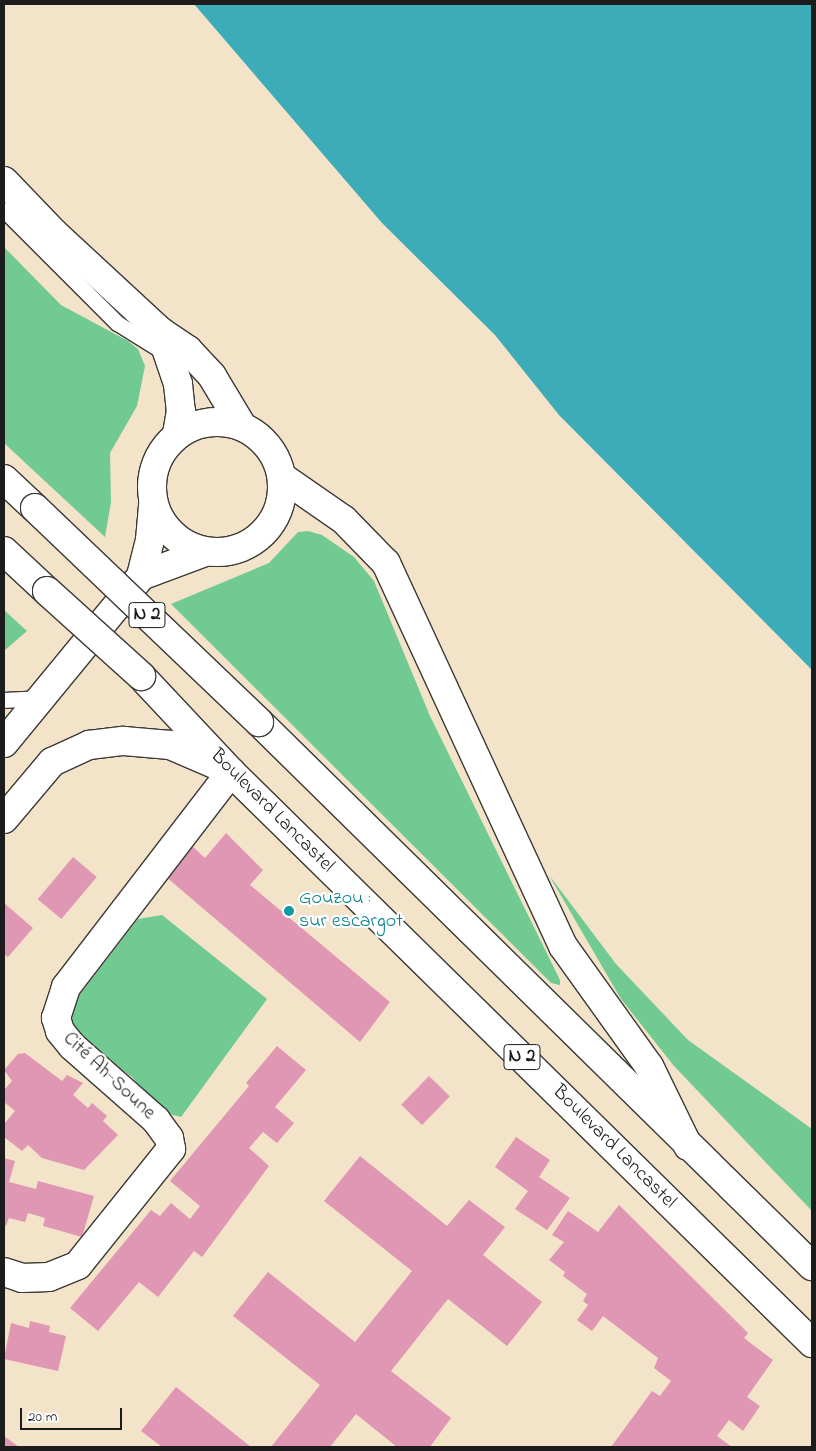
<!DOCTYPE html>
<html>
<head>
<meta charset="utf-8">
<style>
  body { margin:0 }
  #map { position:relative; width:816px; height:1451px; overflow:hidden; background:#f3e3c9; font-family:"Indie Flower",sans-serif }
  div>[style] { position:absolute }
  [style*='--x'] { left:calc(var(--x)*1px); top:calc(var(--y)*1px); width:calc(var(--w)*1px); rotate:calc(var(--a)*1deg) }
  .green>* { inset:0; background:#71ca91 }
  .water>* { inset:0; background:#3cacb9 }
  .building>* { inset:0; background:#df97b4; transform-origin:0 0 }
  .roads { filter:drop-shadow(1px 0 #3c3a36) drop-shadow(-1px 0 #3c3a36) drop-shadow(0 1px #3c3a36) drop-shadow(0 -1px #3c3a36) }
  .service>* { height:15px; margin:-7.5px; padding:0 7.5px; transform-origin:7.5px; border-radius:7.5px; background:#fff }
  .minor>* { height:28px; margin:-14px; padding:0 14px; transform-origin:14px; border-radius:14px; background:#fff }
  .tertiary>* { height:28px; margin:-14px; padding:0 14px; transform-origin:14px; border-radius:14px; background:#fff }
  .tertiary>.ring { margin:-14px; padding:0; box-sizing:content-box; background:none; border:28px solid #fff; border-radius:50% }
  .primary>* { height:28px; margin:-14px; padding:0 14px; transform-origin:14px; border-radius:14px; background:#fff }
  .bridges { filter:drop-shadow(1px 0 #3c3a36) drop-shadow(-1px 0 #3c3a36) drop-shadow(0 1px #3c3a36) drop-shadow(0 -1px #3c3a36) }
  .primary-bridge>* { height:28px; margin:-14px; padding:0 14px; transform-origin:14px; border-radius:14px; background:#fff }
  .dots>* { width:14px; height:14px; translate:-50% -50%; box-sizing:border-box; border:2px solid #fff; border-radius:50% }
  span { translate:-50% -50%; white-space:nowrap; text-align:center; line-height:1.15; -webkit-text-stroke:4.5px #fff; paint-order:stroke }
  .shield-label span { padding:1px 4px; background:#fff; border:1px solid; border-radius:4px; -webkit-text-stroke-width:0 }
  .shield-label { font-size:19px; color:#1c1c1c; font-weight:700 }
  .street-label { font-size:20px; color:#1c1c1c }
  .culture-label { font-size:20px; color:#0d838f }
  .left { translate:0 -50%; text-align:left }
  .frame { position:absolute; inset:0; border:5px solid #1c1c1c; pointer-events:none }
  .scale { position:absolute; left:20px; top:1408px; width:102px; height:22px; box-sizing:border-box; border:2px solid #1c1c1c; border-top:0; padding-left:6px; font-size:15px; line-height:18px; white-space:nowrap; color:#1c1c1c; -webkit-text-stroke:4px #fff; paint-order:stroke }
</style>
</head>
<body>
<div id="map">
  <div class="green">
    <div style="clip-path:polygon(4px 247px,61px 305px,128px 341px,138px 349px,145px 366px,137px 406px,110px 453px,111px 502px,105px 537px,4px 443px)"></div>
    <div style="clip-path:polygon(308px 531px,322px 535px,354px 557px,374px 581px,430px 716px,560px 980px,560px 985px,551px 983px,171px 604px,269px 563px,298px 532px)"></div>
    <div style="clip-path:polygon(4px 610px,27px 631px,4px 651px)"></div>
    <div style="clip-path:polygon(549px 875px,616px 964px,688px 1040px,812px 1129px,812px 1211px,674px 1066px,621px 999px)"></div>
    <div style="clip-path:polygon(162px 915px,267px 999px,181px 1117px,161px 1112px,132px 1077px,83px 1042px,71px 1021px,74px 1002px,138px 919px)"></div>
  </div>
  <div class="water">
    <div style="clip-path:polygon(194px 4px,812px 4px,812px 670px,559px 415px,495px 335px,382px 223px)"></div>
  </div>
  <div class="building">
    <div style="clip-path:polygon(226px 833px,263px 870px,250px 885px,390px 1002px,360px 1042px,165px 876px,192px 846px,205px 858px)"></div>
    <div style="left:73px;top:857px;width:31px;height:55px;rotate:40deg"></div>
    <div style="clip-path:polygon(4px 903px,33px 928px,8px 957px,4px 954px)"></div>
    <div style="clip-path:polygon(277px 1046px,306px 1070px,275px 1107px,294px 1123px,277px 1143px,263px 1132px,249px 1148px,269px 1166px,202px 1257px,194px 1251px,158px 1297px,139px 1282px,98px 1331px,70px 1308px,151px 1210px,160px 1216px,171px 1203px,190px 1219px,200px 1206px,170px 1181px,249px 1086px,246px 1083px)"></div>
    <div style="clip-path:polygon(25px 1053px,62px 1081px,67px 1075px,83px 1083px,73px 1095px,88px 1108px,92px 1103px,107px 1116px,103px 1121px,118px 1135px,84px 1170px,42px 1158px,28px 1145px,22px 1151px,4px 1137px,4px 1124px,15px 1111px,4px 1102px,4px 1090px,12px 1081px,4px 1070px,18px 1054px)"></div>
    <div style="left:429px;top:1076px;width:29px;height:40px;rotate:44deg"></div>
    <div style="clip-path:polygon(516px 1137px,550px 1160px,539px 1177px,570px 1198px,547px 1230px,515px 1209px,528px 1191px,495px 1167px)"></div>
    <div style="clip-path:polygon(360px 1156px,447px 1226px,469px 1200px,505px 1227px,483px 1255px,542px 1302px,507px 1346px,448px 1299px,391px 1371px,451px 1418px,430px 1447px,397px 1447px,356px 1414px,330px 1447px,271px 1447px,320px 1385px,233px 1316px,268px 1272px,355px 1342px,412px 1271px,324px 1201px)"></div>
    <div style="clip-path:polygon(4px 1158px,15px 1161px,9px 1182px,36px 1189px,38px 1181px,94px 1196px,82px 1237px,43px 1226px,45px 1218px,28px 1213px,25px 1222px,9px 1218px,6px 1226px,4px 1225px)"></div>
    <div style="clip-path:polygon(619px 1205px,748px 1333px,744px 1338px,773px 1360px,747px 1397px,760px 1406px,743px 1431px,729px 1420px,717px 1436px,732px 1447px,611px 1447px,652px 1391px,660px 1396px,671px 1381px,654px 1368px,658px 1358px,603px 1316px,592px 1331px,577px 1320px,588px 1305px,583px 1301px,587px 1294px,563px 1276px,565px 1272px,549px 1260px,564px 1242px,552px 1235px,568px 1211px,598px 1232px)"></div>
    <div style="clip-path:polygon(30px 1321px,50px 1326px,49px 1332px,66px 1336px,58px 1371px,4px 1359px,11px 1323px,29px 1328px)"></div>
    <div style="clip-path:polygon(176px 1387px,251px 1447px,162px 1447px,141px 1431px)"></div>
    <div style="clip-path:polygon(4px 1436px,19px 1447px,4px 1447px)"></div>
  </div>
  <div class="roads">
    <div class="service">
      <div style="--x:4;--y:210;--w:160;--a:45"></div>
      <div style="--x:117;--y:323;--w:59;--a:31.8"></div>
      <div style="--x:4;--y:700;--w:35;--a:-3"></div>
    </div>
    <div class="minor">
      <div style="--x:4;--y:181;--w:72;--a:46.1"></div>
      <div style="--x:54;--y:233;--w:144;--a:42.8"></div>
      <div style="--x:160;--y:331;--w:34;--a:34"></div>
      <div style="--x:188;--y:350;--w:35;--a:47"></div>
      <div style="--x:212;--y:376;--w:58;--a:59"></div>
      <div style="--x:160;--y:331;--w:56;--a:71.2"></div>
      <div style="--x:178;--y:384;--w:27;--a:84"></div>
      <div style="--x:181;--y:411;--w:23;--a:100"></div>
      <div style="--x:4;--y:1272;--w:19;--a:18"></div>
      <div style="--x:22;--y:1278;--w:27;--a:-2"></div>
      <div style="--x:49;--y:1277;--w:31;--a:-22"></div>
      <div style="--x:78;--y:1265;--w:149;--a:-51.3"></div>
      <div style="--x:171;--y:1149;--w:11;--a:-100"></div>
      <div style="--x:169;--y:1138;--w:22;--a:-126"></div>
      <div style="--x:156;--y:1120;--w:112;--a:-138.6"></div>
      <div style="--x:72;--y:1046;--w:19;--a:-129"></div>
      <div style="--x:60;--y:1031;--w:14;--a:-107"></div>
      <div style="--x:56;--y:1018;--w:33;--a:-72"></div>
      <div style="--x:66;--y:987;--w:271;--a:-52.5"></div>
    </div>
    <div class="tertiary">
      <div class="ring" style="left:152px;top:422px;width:102px;height:102px"></div>
      <div style="--x:141;--y:576;--w:68;--a:-20.6"></div>
      <div style="--x:4;--y:743;--w:216;--a:-50.6"></div>
      <div style="--x:141;--y:576;--w:37;--a:-76"></div>
      <div style="--x:150;--y:540;--w:38;--a:-85"></div>
    </div>
    <div class="primary">
      <div style="--x:282;--y:477;--w:75;--a:34.7"></div>
      <div style="--x:344;--y:520;--w:60;--a:45.7"></div>
      <div style="--x:386;--y:563;--w:422;--a:65.2"></div>
      <div style="--x:563;--y:946;--w:148;--a:54.4"></div>
      <div style="--x:649;--y:1066;--w:89;--a:64"></div>
      <div style="--x:4;--y:479;--w:42;--a:43.1"></div>
      <div style="--x:4;--y:551;--w:59;--a:42.9"></div>
      <div style="--x:141;--y:676;--w:132;--a:46.8"></div>
      <div style="--x:231;--y:772;--w:815;--a:44.5"></div>
      <div style="--x:259;--y:722;--w:776;--a:44.53"></div>
      <div style="--x:4;--y:819;--w:75;--a:-49.9"></div>
      <div style="--x:52;--y:762;--w:41;--a:-24.7"></div>
      <div style="--x:89;--y:745;--w:35;--a:-7"></div>
      <div style="--x:124;--y:741;--w:46;--a:5"></div>
      <div style="--x:170;--y:745;--w:56;--a:23.3"></div>
    </div>
  </div>
  <div class="bridges">
    <div class="primary-bridge">
      <div style="--x:35;--y:508;--w:310;--a:43.7"></div>
      <div style="--x:47;--y:591;--w:127;--a:42.1"></div>
    </div>
  </div>
  <div class="dots">
    <div style="left:289px;top:911px;background:#0f9aa8"></div>
  </div>
  <div class="shield-label">
    <span style="left:147px;top:615px">N 2</span>
    <span style="left:522px;top:1057px">N 2</span>
  </div>
  <div class="street-label">
    <span style="left:272px;top:811px;rotate:45deg">Boulevard Lancastel</span>
    <span style="left:109px;top:1076px;rotate:43deg">Cité Ah-Soune</span>
    <span style="left:614px;top:1147px;rotate:45deg">Boulevard Lancastel</span>
  </div>
  <div class="culture-label">
    <span class="left" style="left:299px;top:910px">Gouzou :<br>sur escargot</span>
  </div>
  <div class="frame"></div>
  <div class="scale">20 m</div>
</div>
</body>
</html>
